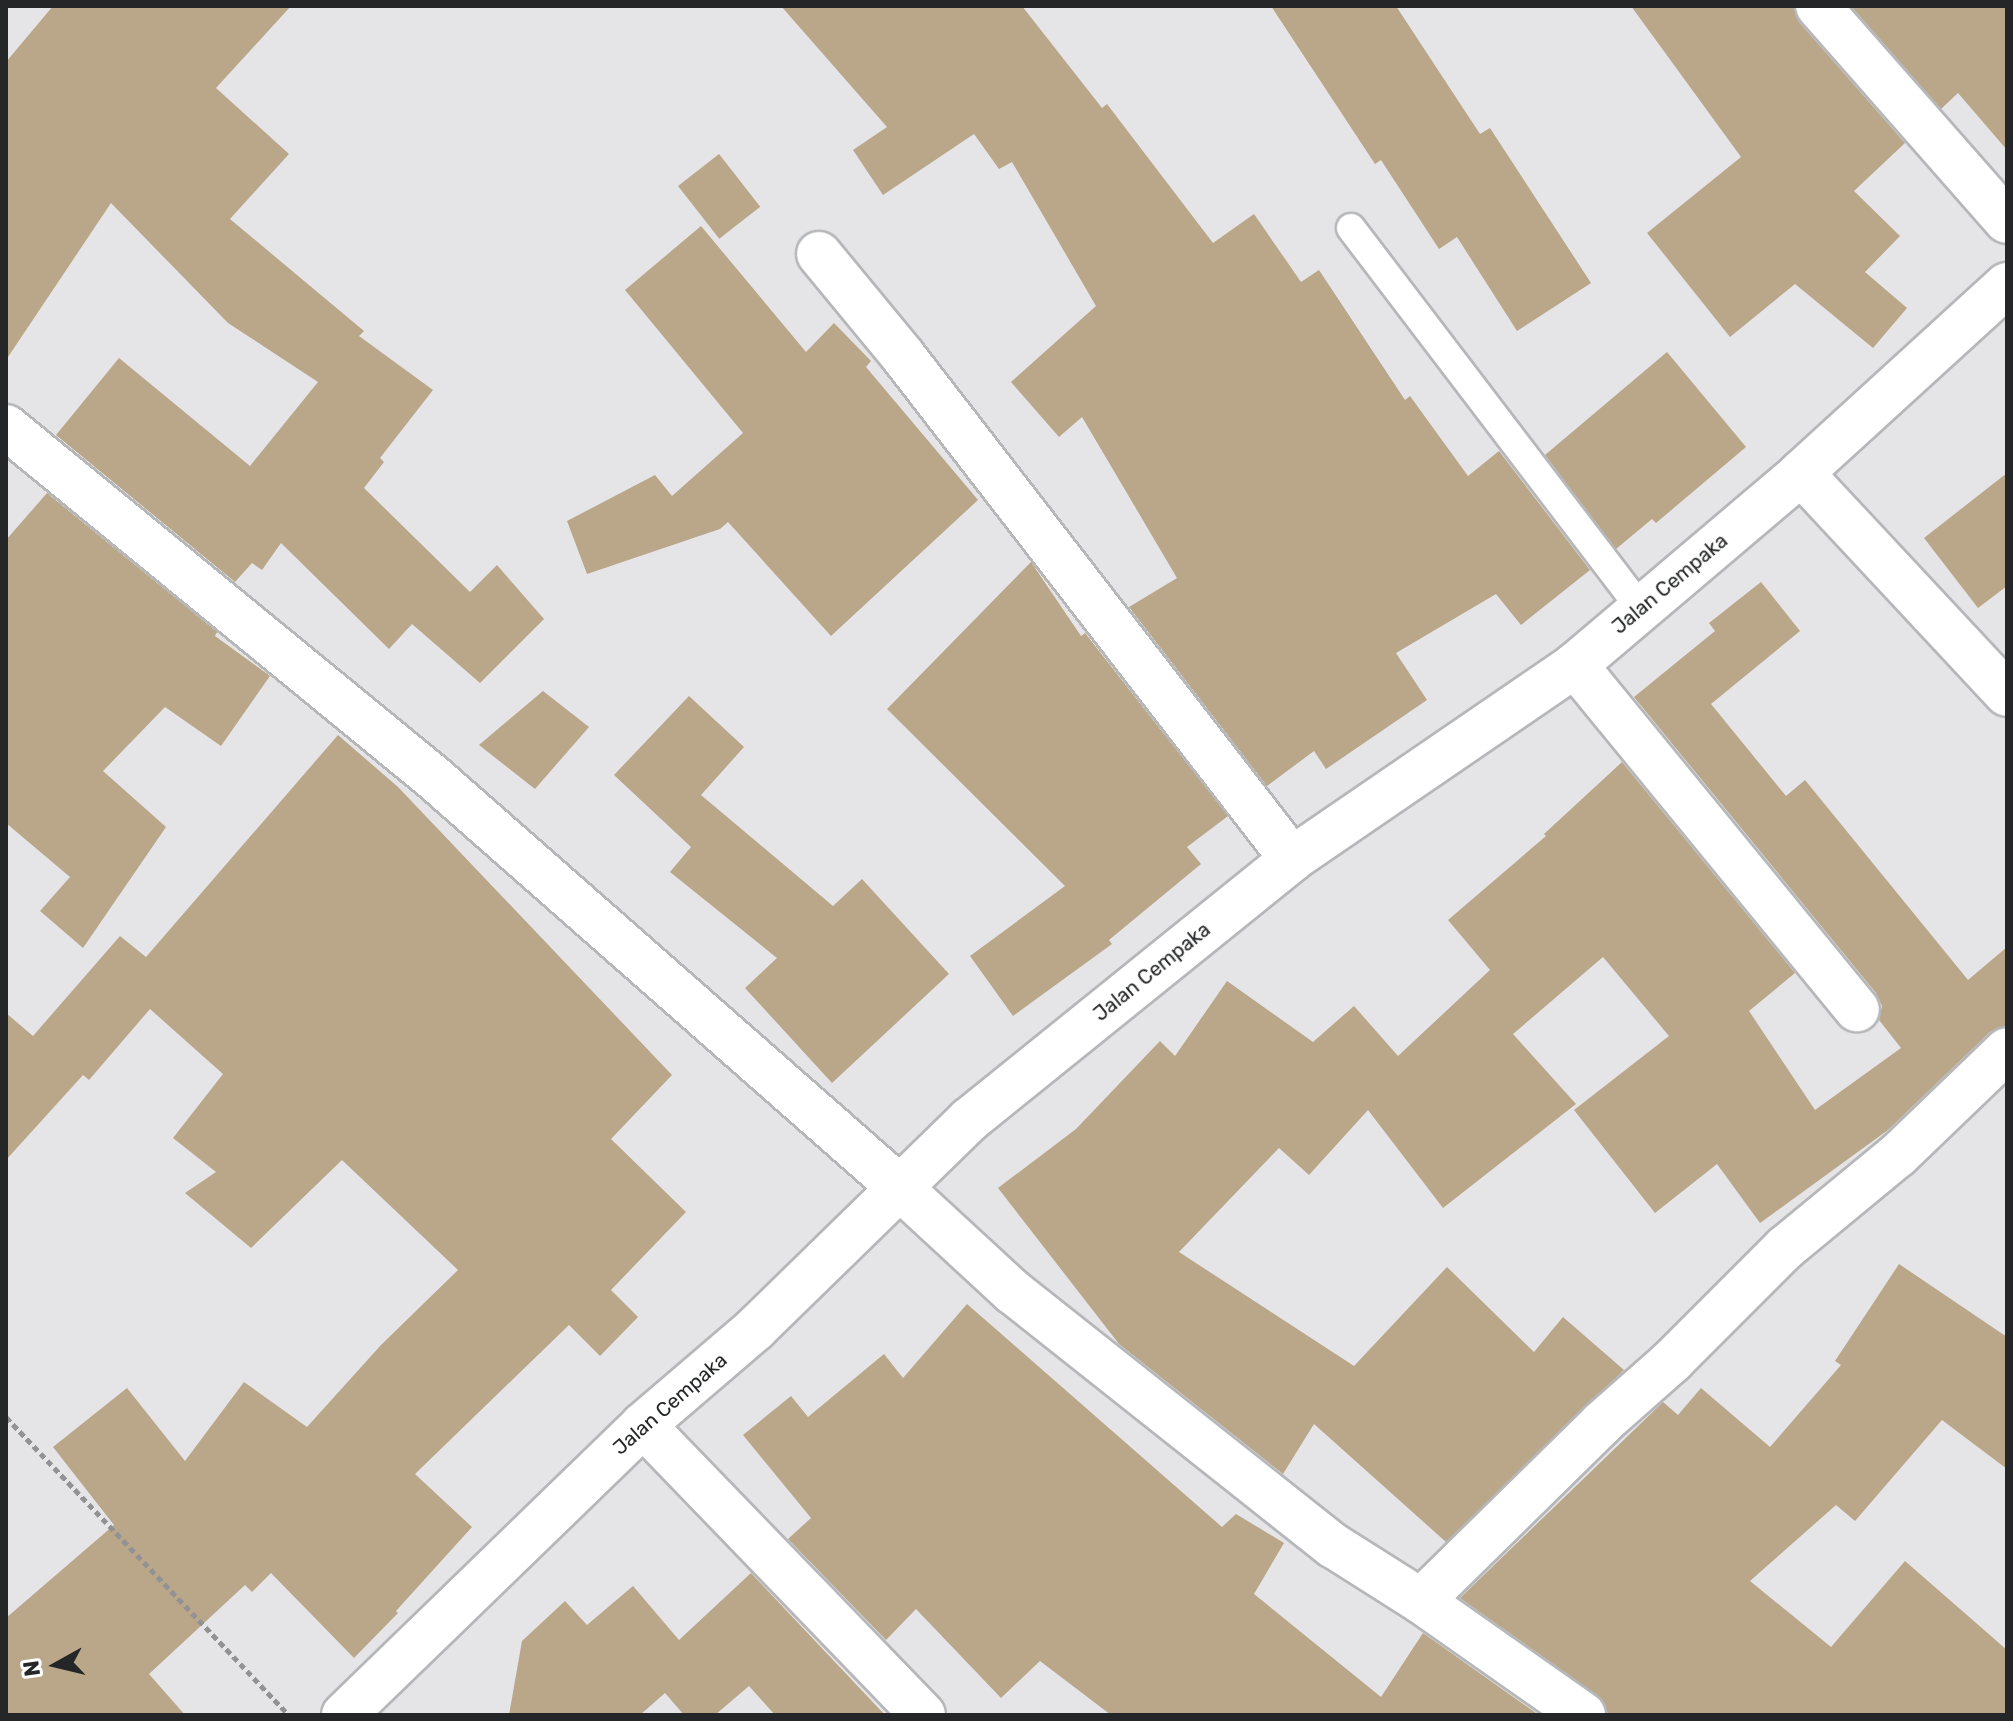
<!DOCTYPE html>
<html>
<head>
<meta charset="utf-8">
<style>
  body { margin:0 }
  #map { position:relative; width:2013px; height:1721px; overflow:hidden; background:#e5e5e8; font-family:Rubik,sans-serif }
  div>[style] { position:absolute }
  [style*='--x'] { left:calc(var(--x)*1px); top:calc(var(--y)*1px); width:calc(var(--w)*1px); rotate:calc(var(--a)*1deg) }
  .building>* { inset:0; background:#baa689; transform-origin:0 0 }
  .path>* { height:5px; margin-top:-2.5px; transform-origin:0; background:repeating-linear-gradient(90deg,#929295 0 6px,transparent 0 10px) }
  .roads { filter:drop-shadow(2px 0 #b6b7b9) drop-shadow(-2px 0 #b6b7b9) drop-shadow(0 2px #b6b7b9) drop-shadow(0 -2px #b6b7b9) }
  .lane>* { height:28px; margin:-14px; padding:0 14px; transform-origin:14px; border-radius:14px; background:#fff }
  .street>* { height:44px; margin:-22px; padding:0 22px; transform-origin:22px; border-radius:22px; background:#fff }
  .secondary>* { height:44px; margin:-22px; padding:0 22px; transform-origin:22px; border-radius:22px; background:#fff }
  span { translate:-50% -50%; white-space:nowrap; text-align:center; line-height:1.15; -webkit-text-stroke:6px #fff; paint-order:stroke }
  .street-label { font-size:20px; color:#252627 }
  .frame { position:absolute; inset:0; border:8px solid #252627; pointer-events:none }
  .north { position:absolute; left:16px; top:1625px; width:80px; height:80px; -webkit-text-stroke:6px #fff; paint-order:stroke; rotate:262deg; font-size:22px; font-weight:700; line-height:32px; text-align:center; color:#252627 }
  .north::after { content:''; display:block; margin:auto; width:28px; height:36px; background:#252627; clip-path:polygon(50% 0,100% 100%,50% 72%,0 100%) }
</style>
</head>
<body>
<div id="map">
  <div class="building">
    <div style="clip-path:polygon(53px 6px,291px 6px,216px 88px,289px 154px,230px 219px,364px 331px,359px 336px,433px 390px,380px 458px,384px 462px,364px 488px,470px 592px,497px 565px,544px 619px,480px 683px,412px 624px,389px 649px,281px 543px,262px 570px,252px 563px,235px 582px,56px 435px,119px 358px,250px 466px,318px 382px,228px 323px,111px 203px,6px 360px,6px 62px)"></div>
    <div style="clip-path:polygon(781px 6px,1022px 6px,1102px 108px,1107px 104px,1213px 243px,1254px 214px,1301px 282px,1319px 270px,1405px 400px,1410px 396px,1468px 476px,1499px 451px,1590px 570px,1521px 625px,1496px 594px,1396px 653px,1427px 700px,1326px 769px,1314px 751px,1267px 786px,1129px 607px,1177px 578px,1082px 417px,1059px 437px,1011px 382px,1096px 306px,1012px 162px,999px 169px,974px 134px,883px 195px,853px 150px,887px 127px)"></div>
    <div style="clip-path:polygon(1271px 6px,1396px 6px,1480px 134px,1490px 128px,1591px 283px,1517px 331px,1457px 237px,1439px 249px,1381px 160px,1375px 164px)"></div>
    <div style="clip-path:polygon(1631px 6px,1794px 6px,1799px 22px,1905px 143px,1854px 191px,1900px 236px,1865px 272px,1907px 308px,1873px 348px,1795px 284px,1730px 337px,1647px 233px,1741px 157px)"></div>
    <div style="clip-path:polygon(1851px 6px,2007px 6px,2007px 150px,1958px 93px,1941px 109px)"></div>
    <div style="left:719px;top:154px;width:67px;height:52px;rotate:52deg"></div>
    <div style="clip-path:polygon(701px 226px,806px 352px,834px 323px,871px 361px,866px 367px,978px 500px,831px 636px,728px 522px,720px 529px,587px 574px,567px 521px,655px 475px,672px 496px,743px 433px,625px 290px)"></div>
    <div style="clip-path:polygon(1667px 352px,1746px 447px,1656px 523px,1652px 519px,1616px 549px,1545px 455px)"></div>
    <div style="clip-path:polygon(2007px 473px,2007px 586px,1978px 608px,1924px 538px)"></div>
    <div style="clip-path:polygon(47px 493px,217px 632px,215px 636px,270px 676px,221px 746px,165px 707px,103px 771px,166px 827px,83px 948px,40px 911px,70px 877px,6px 823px,6px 540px)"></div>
    <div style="clip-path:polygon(1031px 562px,1081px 636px,1085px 633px,1228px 816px,1187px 847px,1201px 864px,1109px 940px,1112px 944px,1013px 1016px,970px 956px,1065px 886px,887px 709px)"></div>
    <div style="clip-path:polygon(1761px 582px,1800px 631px,1711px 704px,1786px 796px,1805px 780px,1968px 980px,2007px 947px,2007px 1025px,1990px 1032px,1888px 1130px,1760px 1223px,1717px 1164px,1655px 1213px,1574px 1110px,1669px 1036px,1603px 957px,1513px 1034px,1576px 1104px,1443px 1208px,1368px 1110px,1309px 1175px,1279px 1148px,1179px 1252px,1354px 1366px,1447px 1267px,1534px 1352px,1563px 1317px,1624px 1370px,1446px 1542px,1314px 1424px,1283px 1474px,1119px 1344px,998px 1188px,1076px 1129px,1160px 1041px,1175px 1056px,1227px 981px,1313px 1042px,1354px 1006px,1398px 1056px,1490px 970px,1448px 920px,1546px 836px,1544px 834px,1622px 762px,1795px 973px,1749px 1011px,1815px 1110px,1901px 1048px,1879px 1020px,1882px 1006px,1876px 993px,1634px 697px,1715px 631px,1709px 623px)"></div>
    <div style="clip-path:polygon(543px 691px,589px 727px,535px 789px,479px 745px)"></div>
    <div style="clip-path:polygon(689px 696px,744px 747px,701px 795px,833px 906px,862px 879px,949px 974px,832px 1083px,745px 988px,777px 958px,670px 872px,691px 847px,614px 775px)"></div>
    <div style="clip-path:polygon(338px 735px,398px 787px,672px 1075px,611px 1139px,686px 1212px,611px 1290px,638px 1317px,600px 1356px,569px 1325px,415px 1474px,472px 1527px,396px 1611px,398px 1613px,354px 1658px,271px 1573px,252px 1592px,245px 1585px,149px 1674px,185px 1715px,6px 1715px,6px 1618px,114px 1525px,53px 1447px,127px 1388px,185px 1461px,244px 1382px,307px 1427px,381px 1345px,458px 1270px,342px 1160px,251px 1248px,185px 1193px,216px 1172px,173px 1138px,223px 1074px,150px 1009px,89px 1080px,83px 1075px,6px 1160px,6px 1013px,33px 1036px,120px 936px,146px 957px)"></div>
    <div style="clip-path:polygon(1899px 1264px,2007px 1337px,2007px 1469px,1942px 1420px,1855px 1521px,1836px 1505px,1750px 1581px,1831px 1647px,1905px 1561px,2007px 1650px,2007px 1715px,1608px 1715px,1605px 1704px,1597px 1695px,1460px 1598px,1663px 1402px,1678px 1415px,1701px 1388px,1770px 1447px,1841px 1365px,1835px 1361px)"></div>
    <div style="clip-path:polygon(967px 1304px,1222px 1527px,1236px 1514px,1284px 1543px,1254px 1594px,1381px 1697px,1423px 1633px,1536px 1713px,1534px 1715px,1111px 1715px,1040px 1661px,1001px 1698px,916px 1609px,886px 1640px,788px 1539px,811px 1518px,743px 1435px,791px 1396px,808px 1417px,884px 1354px,903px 1378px)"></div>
    <div style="clip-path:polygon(751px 1573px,885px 1715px,775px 1715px,749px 1686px,715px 1715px,684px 1715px,665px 1693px,640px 1715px,509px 1715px,522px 1641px,565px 1601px,587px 1625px,633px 1586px,679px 1640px)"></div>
  </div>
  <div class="path">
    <div style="--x:6;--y:1417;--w:410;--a:46.5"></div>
  </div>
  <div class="roads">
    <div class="lane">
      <div style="--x:1351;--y:228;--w:477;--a:52.7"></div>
    </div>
    <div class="street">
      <div style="--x:1818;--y:6;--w:286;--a:48.7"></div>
      <div style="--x:819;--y:254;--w:132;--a:50.5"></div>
      <div style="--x:903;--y:356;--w:636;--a:52.28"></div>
      <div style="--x:6;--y:427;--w:554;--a:39.35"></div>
      <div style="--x:434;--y:778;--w:618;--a:41.33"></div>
      <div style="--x:898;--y:1186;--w:156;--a:42.7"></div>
      <div style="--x:1013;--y:1292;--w:409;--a:38.4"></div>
      <div style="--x:1334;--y:1546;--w:103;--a:32.3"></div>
      <div style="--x:1421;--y:1601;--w:198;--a:35.1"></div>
      <div style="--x:1801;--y:473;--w:302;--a:47"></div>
      <div style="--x:1575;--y:665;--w:445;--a:50.7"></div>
      <div style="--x:643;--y:1425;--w:403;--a:46"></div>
      <div style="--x:1421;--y:1601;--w:254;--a:-44.5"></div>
      <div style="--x:1602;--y:1423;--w:94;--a:-41.5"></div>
      <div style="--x:1672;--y:1361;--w:160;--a:-45"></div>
      <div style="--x:1785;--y:1248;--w:146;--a:-39.5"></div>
      <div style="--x:1898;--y:1155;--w:151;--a:-43.9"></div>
    </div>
    <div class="secondary">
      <div style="--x:344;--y:1715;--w:417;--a:-44.1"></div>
      <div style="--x:643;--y:1425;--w:148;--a:-40.6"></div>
      <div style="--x:755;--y:1329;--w:299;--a:-44.3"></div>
      <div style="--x:969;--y:1120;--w:415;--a:-38.9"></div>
      <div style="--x:1292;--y:859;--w:343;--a:-34.4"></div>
      <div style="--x:1575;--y:665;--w:297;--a:-40.3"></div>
      <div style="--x:1801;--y:473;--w:279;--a:-42.4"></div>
    </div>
  </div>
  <div class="street-label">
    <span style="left:1670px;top:584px;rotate:-40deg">Jalan Cempaka</span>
    <span style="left:1152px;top:972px;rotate:-39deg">Jalan Cempaka</span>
    <span style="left:670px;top:1404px;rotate:-41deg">Jalan Cempaka</span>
  </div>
  <div class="frame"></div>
  <div class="north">N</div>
</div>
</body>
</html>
